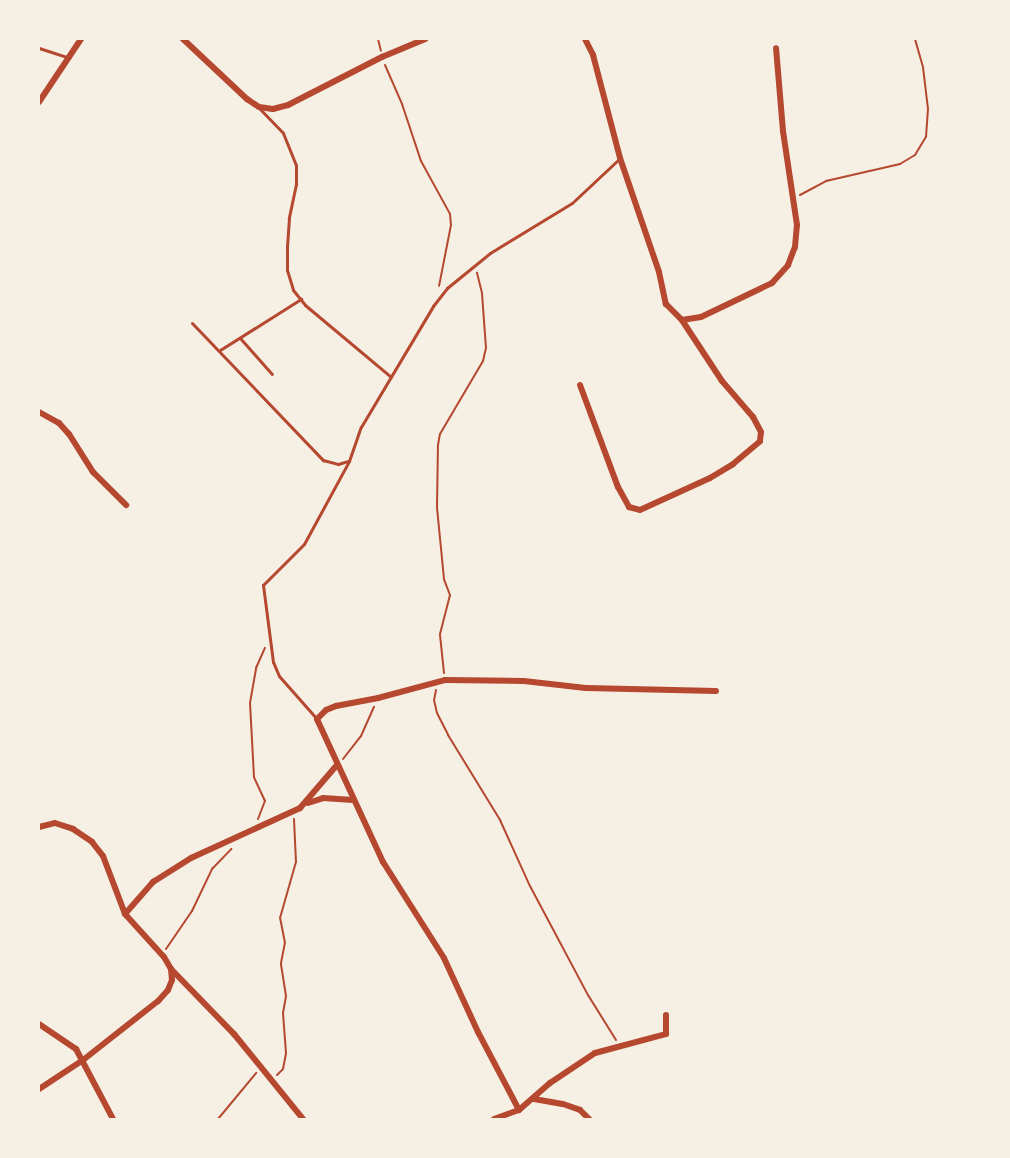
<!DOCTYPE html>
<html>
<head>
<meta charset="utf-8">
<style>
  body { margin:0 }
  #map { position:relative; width:1010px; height:1158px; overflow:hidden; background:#f6efe4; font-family:Quicksand,sans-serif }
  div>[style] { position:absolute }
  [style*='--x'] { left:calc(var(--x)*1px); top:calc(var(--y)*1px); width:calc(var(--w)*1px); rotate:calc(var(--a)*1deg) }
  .path>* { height:2px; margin:-1px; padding:0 1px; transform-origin:1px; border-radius:1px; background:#b5482f }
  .service>* { height:3px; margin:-1.5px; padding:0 1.5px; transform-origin:1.5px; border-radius:1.5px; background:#b5482f }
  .minor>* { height:6px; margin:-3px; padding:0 3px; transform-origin:3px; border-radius:3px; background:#b5482f }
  span { translate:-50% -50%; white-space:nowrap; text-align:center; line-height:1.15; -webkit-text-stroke:5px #f6efe4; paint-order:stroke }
  .frame { position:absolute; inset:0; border:40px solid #f6efe4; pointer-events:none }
</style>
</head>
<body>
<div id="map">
  <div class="path">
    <div style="--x:378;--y:39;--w:12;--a:76"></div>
    <div style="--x:385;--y:65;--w:43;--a:66.4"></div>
    <div style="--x:402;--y:104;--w:60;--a:71.6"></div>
    <div style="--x:421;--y:161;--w:60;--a:61.3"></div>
    <div style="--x:450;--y:214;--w:11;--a:85"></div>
    <div style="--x:451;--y:225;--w:62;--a:101.1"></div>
    <div style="--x:800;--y:195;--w:30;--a:-28"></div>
    <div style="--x:826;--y:181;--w:76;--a:-12.9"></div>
    <div style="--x:900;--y:164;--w:17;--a:-31"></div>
    <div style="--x:915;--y:155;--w:21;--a:-59"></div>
    <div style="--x:926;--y:137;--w:28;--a:-86"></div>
    <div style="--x:928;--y:109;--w:42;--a:-96.8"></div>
    <div style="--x:923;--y:67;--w:29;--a:-106"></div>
    <div style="--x:444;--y:673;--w:39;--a:-96"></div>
    <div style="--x:440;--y:634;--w:40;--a:-75.6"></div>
    <div style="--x:450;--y:595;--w:17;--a:-111"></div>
    <div style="--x:444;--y:579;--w:72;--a:-95.6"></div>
    <div style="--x:437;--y:507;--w:62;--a:-89.1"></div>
    <div style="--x:438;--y:445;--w:11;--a:-80"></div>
    <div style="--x:440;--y:434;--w:85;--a:-59.5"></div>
    <div style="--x:483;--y:361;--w:13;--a:-77"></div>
    <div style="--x:486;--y:348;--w:55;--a:-94.2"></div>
    <div style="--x:482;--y:293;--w:21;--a:-104"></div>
    <div style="--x:436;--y:690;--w:10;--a:101"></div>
    <div style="--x:434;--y:700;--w:13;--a:77"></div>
    <div style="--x:437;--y:713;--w:25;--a:63"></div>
    <div style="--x:448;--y:735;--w:100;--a:58.5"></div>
    <div style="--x:500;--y:820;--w:72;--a:65.6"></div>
    <div style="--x:530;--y:886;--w:123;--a:62"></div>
    <div style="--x:588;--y:995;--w:53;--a:58.1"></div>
    <div style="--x:343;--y:759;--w:29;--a:-52"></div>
    <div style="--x:361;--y:736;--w:32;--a:-66"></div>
    <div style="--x:258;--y:819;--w:19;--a:-69"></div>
    <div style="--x:265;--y:801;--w:26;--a:-115"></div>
    <div style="--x:254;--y:777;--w:74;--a:-93.1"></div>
    <div style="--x:250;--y:703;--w:36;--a:-80"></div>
    <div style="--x:256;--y:668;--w:22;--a:-66"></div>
    <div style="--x:166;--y:949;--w:46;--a:-55.6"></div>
    <div style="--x:192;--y:911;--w:47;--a:-64.5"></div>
    <div style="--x:212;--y:869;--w:28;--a:-46"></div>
    <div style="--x:277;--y:1075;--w:8;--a:-45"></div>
    <div style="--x:283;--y:1069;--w:16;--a:-79"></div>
    <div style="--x:286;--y:1053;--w:40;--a:-94.3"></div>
    <div style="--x:283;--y:1013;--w:17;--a:-80"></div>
    <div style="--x:286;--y:996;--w:33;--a:-99"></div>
    <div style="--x:281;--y:963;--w:20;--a:-79"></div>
    <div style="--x:285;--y:943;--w:25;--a:-101"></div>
    <div style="--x:280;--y:918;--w:58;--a:-74.1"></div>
    <div style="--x:296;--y:862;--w:43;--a:-92.7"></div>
    <div style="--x:218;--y:1119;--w:60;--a:-50.4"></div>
  </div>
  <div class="service">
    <div style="--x:39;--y:48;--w:32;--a:18"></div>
    <div style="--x:260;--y:109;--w:33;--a:46"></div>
    <div style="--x:283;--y:133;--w:35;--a:68"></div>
    <div style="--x:296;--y:165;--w:19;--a:90"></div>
    <div style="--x:296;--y:184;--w:35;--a:102"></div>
    <div style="--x:289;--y:218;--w:28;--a:94"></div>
    <div style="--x:287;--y:246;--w:24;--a:90"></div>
    <div style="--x:287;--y:270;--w:21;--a:73"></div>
    <div style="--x:293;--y:290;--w:19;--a:51"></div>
    <div style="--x:305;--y:305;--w:112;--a:39.9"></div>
    <div style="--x:192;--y:323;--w:190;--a:46.3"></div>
    <div style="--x:323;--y:460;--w:16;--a:15"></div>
    <div style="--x:338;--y:464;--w:10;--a:-17"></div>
    <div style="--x:240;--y:338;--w:48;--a:48.4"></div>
    <div style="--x:220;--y:350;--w:96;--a:-32.2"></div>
    <div style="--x:317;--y:719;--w:57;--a:-131.5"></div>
    <div style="--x:279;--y:676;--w:15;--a:-113"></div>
    <div style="--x:273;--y:662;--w:78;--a:-97.4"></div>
    <div style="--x:263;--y:585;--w:58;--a:-45"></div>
    <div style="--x:304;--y:544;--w:94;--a:-61.5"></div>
    <div style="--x:349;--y:461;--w:36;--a:-71"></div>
    <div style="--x:361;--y:427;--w:141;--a:-59.2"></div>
    <div style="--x:433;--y:306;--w:23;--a:-52"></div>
    <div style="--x:447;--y:288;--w:55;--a:-39.1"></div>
    <div style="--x:490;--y:253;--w:96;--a:-31.4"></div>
    <div style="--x:572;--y:203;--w:64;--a:-43.1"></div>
  </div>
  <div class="minor">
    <div style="--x:183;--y:39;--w:88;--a:43.2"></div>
    <div style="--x:247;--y:99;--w:14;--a:34"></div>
    <div style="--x:259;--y:107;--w:14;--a:8"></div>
    <div style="--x:273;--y:109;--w:16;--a:-15"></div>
    <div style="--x:288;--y:105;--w:106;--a:-27.1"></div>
    <div style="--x:382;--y:57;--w:47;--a:-22.7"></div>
    <div style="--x:585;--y:39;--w:18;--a:63"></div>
    <div style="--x:593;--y:55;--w:106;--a:75.3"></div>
    <div style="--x:620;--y:158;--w:120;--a:71.1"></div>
    <div style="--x:659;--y:272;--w:33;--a:78"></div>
    <div style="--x:666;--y:304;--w:23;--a:45"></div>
    <div style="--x:682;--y:320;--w:19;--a:-9"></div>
    <div style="--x:701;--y:317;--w:79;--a:-25.6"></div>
    <div style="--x:772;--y:283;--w:24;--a:-48"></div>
    <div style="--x:788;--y:265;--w:19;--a:-69"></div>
    <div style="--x:795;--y:247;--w:22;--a:-85"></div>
    <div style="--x:797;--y:225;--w:95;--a:-98.5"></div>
    <div style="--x:783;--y:131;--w:83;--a:-94.8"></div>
    <div style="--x:39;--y:102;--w:76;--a:-56.3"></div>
    <div style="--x:580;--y:385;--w:109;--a:69.6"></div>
    <div style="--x:618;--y:487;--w:23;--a:61"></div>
    <div style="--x:629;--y:507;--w:11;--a:15"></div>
    <div style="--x:640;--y:510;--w:77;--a:-24.6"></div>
    <div style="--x:710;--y:478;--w:27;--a:-31"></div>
    <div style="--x:733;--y:464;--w:35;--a:-40"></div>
    <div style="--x:760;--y:441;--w:9;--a:-84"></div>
    <div style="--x:761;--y:432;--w:17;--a:-118"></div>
    <div style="--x:753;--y:417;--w:48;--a:-130.7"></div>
    <div style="--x:722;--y:381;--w:73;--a:-123.3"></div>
    <div style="--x:39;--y:412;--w:23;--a:29"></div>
    <div style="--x:59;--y:423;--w:15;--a:48"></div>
    <div style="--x:69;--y:434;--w:45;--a:57.7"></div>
    <div style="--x:93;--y:472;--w:47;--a:45"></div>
    <div style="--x:308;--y:803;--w:16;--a:-18"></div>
    <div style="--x:323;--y:798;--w:30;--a:4"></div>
    <div style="--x:39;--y:827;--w:16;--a:-14"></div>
    <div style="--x:55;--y:823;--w:19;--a:18"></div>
    <div style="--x:73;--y:829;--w:23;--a:34"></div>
    <div style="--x:92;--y:842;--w:18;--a:52"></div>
    <div style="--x:103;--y:856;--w:62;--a:69.2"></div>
    <div style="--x:125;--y:914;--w:58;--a:47.8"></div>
    <div style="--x:164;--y:957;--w:14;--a:60"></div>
    <div style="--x:171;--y:969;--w:11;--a:85"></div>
    <div style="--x:172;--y:980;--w:11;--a:112"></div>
    <div style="--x:168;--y:990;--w:15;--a:132"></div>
    <div style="--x:158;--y:1001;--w:95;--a:141.8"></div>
    <div style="--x:83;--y:1060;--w:53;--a:146.6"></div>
    <div style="--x:125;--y:914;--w:43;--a:-48.8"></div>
    <div style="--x:153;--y:882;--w:45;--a:-32.3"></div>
    <div style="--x:191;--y:858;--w:120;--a:-24.6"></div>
    <div style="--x:300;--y:808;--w:57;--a:-49.3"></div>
    <div style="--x:171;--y:969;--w:91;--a:45.9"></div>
    <div style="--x:234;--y:1034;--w:109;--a:50.9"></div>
    <div style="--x:39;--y:1024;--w:45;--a:34"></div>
    <div style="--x:76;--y:1049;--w:79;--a:62.1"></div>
    <div style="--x:534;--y:1099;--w:29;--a:10"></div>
    <div style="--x:563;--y:1104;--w:18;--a:19"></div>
    <div style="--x:580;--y:1110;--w:13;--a:45"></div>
    <div style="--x:519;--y:1110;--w:88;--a:-117.7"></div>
    <div style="--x:478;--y:1032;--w:81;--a:-114.7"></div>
    <div style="--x:444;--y:958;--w:114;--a:-122.4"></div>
    <div style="--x:383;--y:862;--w:157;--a:-114.8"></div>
    <div style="--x:317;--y:719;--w:13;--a:-45"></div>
    <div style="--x:326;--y:710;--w:11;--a:-22"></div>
    <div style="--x:336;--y:706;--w:43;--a:-10.8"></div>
    <div style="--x:378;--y:698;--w:69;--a:-15"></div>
    <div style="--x:445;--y:680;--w:79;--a:0.7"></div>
    <div style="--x:524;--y:681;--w:62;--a:6.4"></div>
    <div style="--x:586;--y:688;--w:130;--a:1.3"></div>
    <div style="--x:494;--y:1119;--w:27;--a:-20"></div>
    <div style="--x:519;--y:1110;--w:41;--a:-41.1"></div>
    <div style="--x:550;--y:1083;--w:54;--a:-33.7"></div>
    <div style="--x:595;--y:1053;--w:73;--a:-15"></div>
    <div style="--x:666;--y:1034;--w:19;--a:-90"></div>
  </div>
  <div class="frame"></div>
</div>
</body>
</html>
